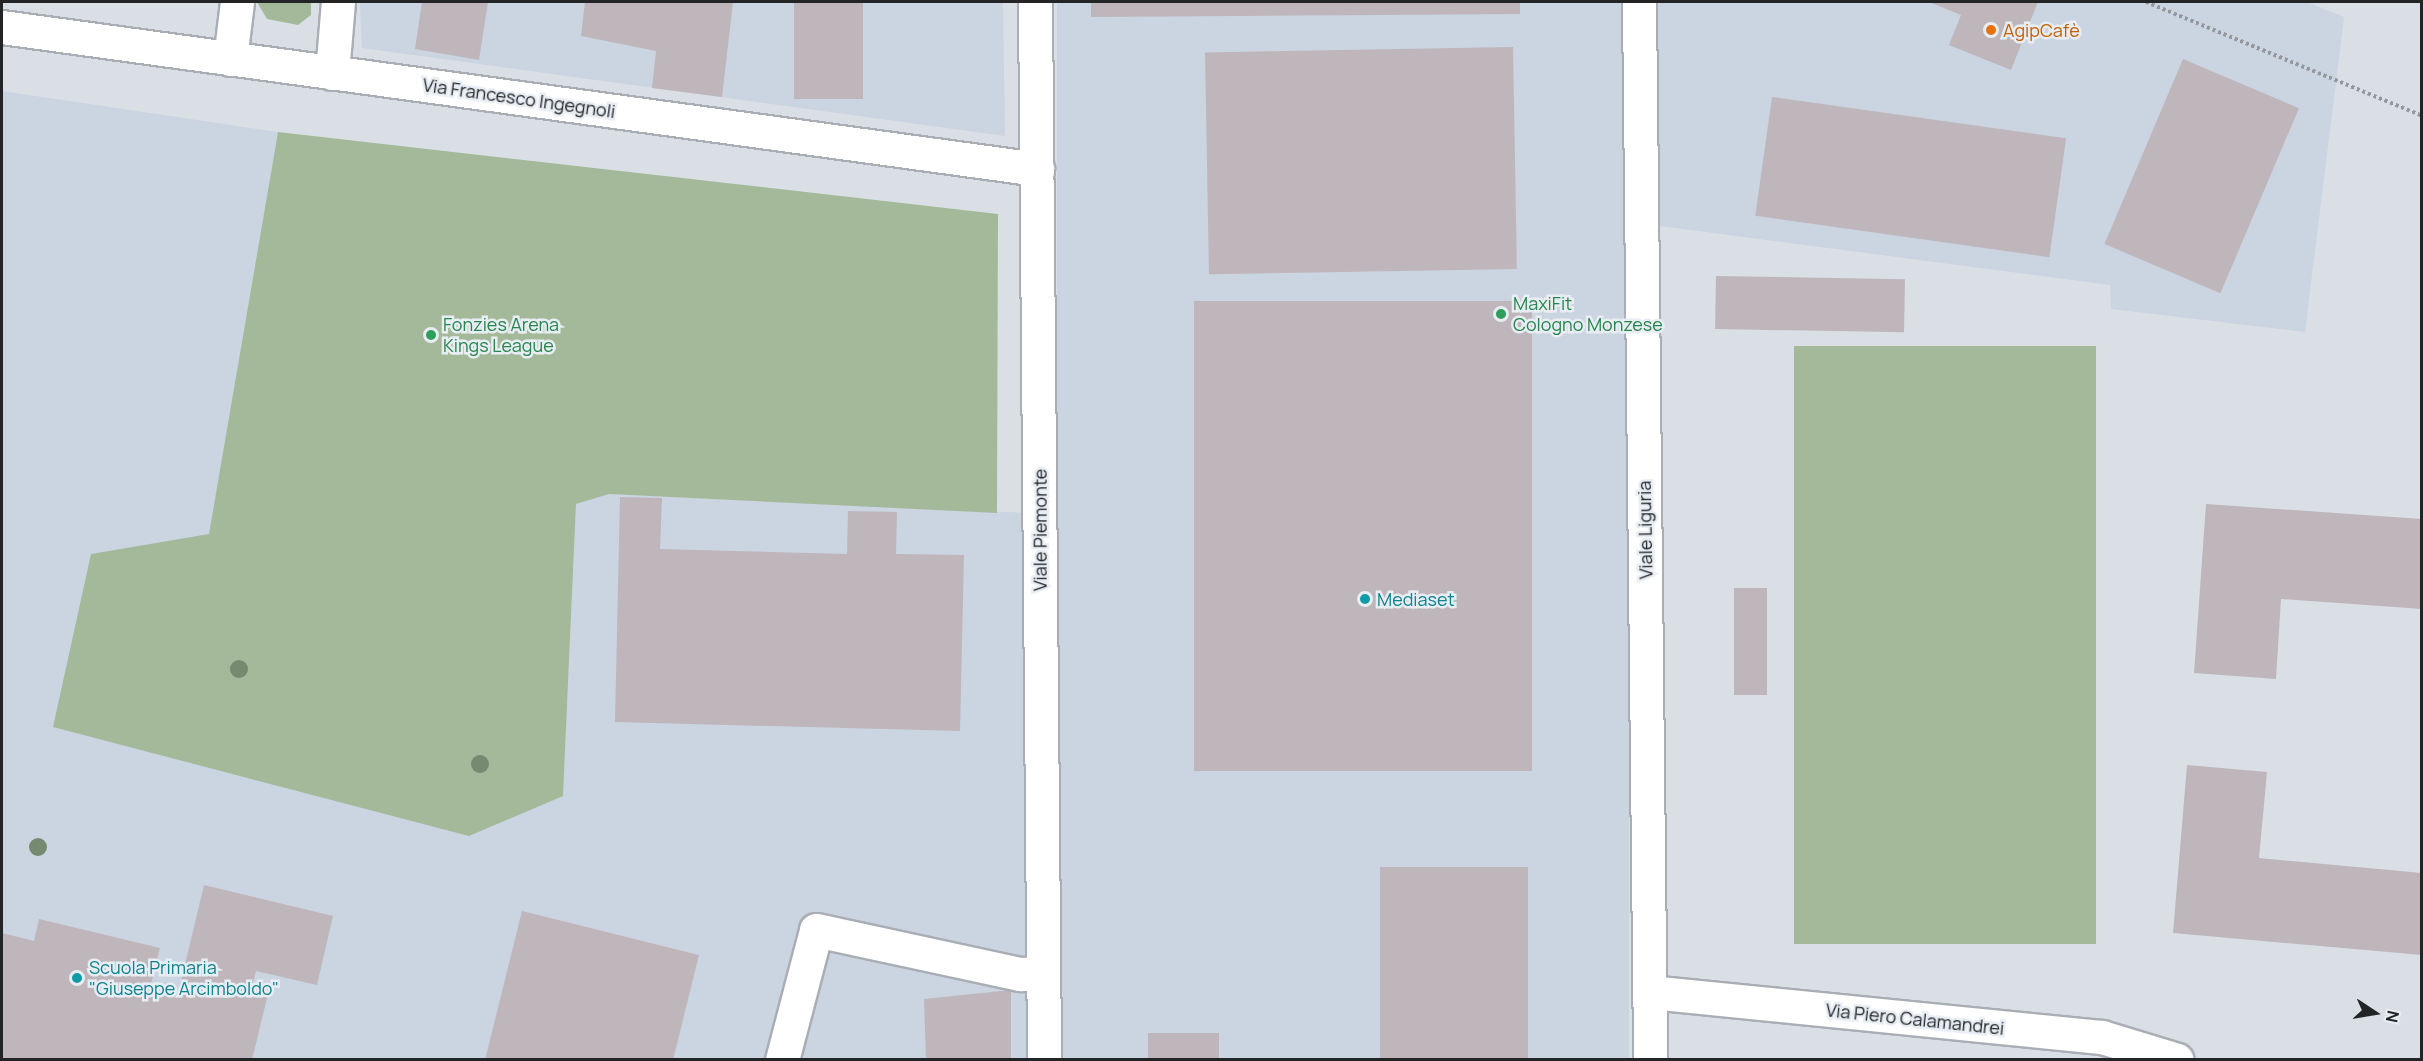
<!DOCTYPE html>
<html>
<head>
<meta charset="utf-8">
<style>
  body { margin:0 }
  #map { position:relative; width:2423px; height:1061px; overflow:hidden; background:#dadfe6; font-family:Manrope,sans-serif }
  div>[style] { position:absolute }
  [style*='--x'] { left:calc(var(--x)*1px); top:calc(var(--y)*1px); width:calc(var(--w)*1px); rotate:calc(var(--a)*1deg) }
  .built>* { inset:0; background:#cbd4e1; transform-origin:0 0 }
  .green>* { inset:0; background:#a3b99a; transform-origin:0 0 }
  .building>* { inset:0; background:#beb6bb; transform-origin:0 0 }
  .path>* { height:4px; margin-top:-2px; transform-origin:0; background:repeating-linear-gradient(90deg,#94989d 0 3px,transparent 0 6px) }
  .roads { filter:drop-shadow(2px 0 #a9aeb5) drop-shadow(-2px 0 #a9aeb5) drop-shadow(0 2px #a9aeb5) drop-shadow(0 -2px #a9aeb5) }
  .minor>* { height:33px; margin:-16.5px; padding:0 16.5px; transform-origin:16.5px; border-radius:16.5px; background:#fff }
  .trees>* { width:18px; height:18px; margin:-9px; border-radius:50%; background:#758a70 }
  .dots>* { width:16px; height:16px; translate:-50% -50%; box-sizing:border-box; border:3px solid #e8edf3; border-radius:50% }
  span { translate:-50% -50%; white-space:nowrap; text-align:center; line-height:1.15; -webkit-text-stroke:5px #e8edf3; paint-order:stroke }
  .food-label { font-size:18px; color:#c56008 }
  .left { translate:0 -50%; text-align:left }
  .street-label { font-size:18px; color:#222426 }
  .leisure-label { font-size:18px; color:#27864d }
  .culture-label { font-size:18px; color:#0d838f }
  .frame { position:absolute; inset:0; border:3px solid #222426; pointer-events:none }
  .north { position:absolute; left:2345px; top:983px; width:60px; height:60px; -webkit-text-stroke:4px #e8edf3; paint-order:stroke; rotate:102deg; font-size:16px; font-weight:700; line-height:24px; text-align:center; color:#222426 }
  .north::after { content:''; display:block; margin:auto; width:21px; height:27px; background:#222426; clip-path:polygon(50% 0,100% 100%,50% 72%,0 100%) }
</style>
</head>
<body>
<div id="map">
  <div class="built">
    <div style="clip-path:polygon(360px 2px,1003px 2px,1005px 136px,362px 48px)"></div>
    <div style="left:1057px;top:2px;width:572px;height:1057px"></div>
    <div style="clip-path:polygon(1650px 2px,2307px 2px,2344px 17px,2305px 332px,2111px 309px,2110px 285px,1652px 225px)"></div>
    <div style="clip-path:polygon(2px 91px,278px 132px,209px 535px,91px 554px,563px 796px,576px 504px,609px 494px,1028px 513px,1032px 1059px,2px 1059px)"></div>
  </div>
  <div class="green">
    <div style="clip-path:polygon(257px 2px,311px 2px,311px 15px,298px 25px,267px 19px)"></div>
    <div style="clip-path:polygon(278px 132px,998px 214px,997px 513px,609px 494px,576px 504px,563px 796px,469px 836px,53px 727px,91px 554px,209px 534px)"></div>
    <div style="left:2096px;top:346px;width:598px;height:302px;rotate:90deg"></div>
  </div>
  <div class="building">
    <div style="clip-path:polygon(422px 2px,488px 2px,479px 60px,415px 49px)"></div>
    <div style="clip-path:polygon(585px 2px,733px 2px,722px 97px,652px 88px,656px 51px,581px 36px)"></div>
    <div style="left:794px;top:2px;width:69px;height:97px"></div>
    <div style="clip-path:polygon(1091px 2px,1520px 2px,1520px 14px,1091px 17px)"></div>
    <div style="clip-path:polygon(1929px 2px,2038px 2px,2011px 70px,1949px 45px,1961px 15px)"></div>
    <div style="left:1513px;top:47px;width:222px;height:308px;rotate:89deg"></div>
    <div style="left:2183px;top:59px;width:126px;height:201px;rotate:23deg"></div>
    <div style="left:1772px;top:97px;width:297px;height:120px;rotate:8deg"></div>
    <div style="left:1716px;top:276px;width:189px;height:53px;rotate:1deg"></div>
    <div style="left:1532px;top:301px;width:470px;height:338px;rotate:90deg"></div>
    <div style="clip-path:polygon(620px 497px,662px 498px,660px 549px,847px 554px,848px 511px,897px 512px,896px 554px,964px 555px,960px 731px,615px 722px)"></div>
    <div style="clip-path:polygon(2206px 504px,2422px 519px,2422px 609px,2281px 599px,2276px 679px,2194px 673px)"></div>
    <div style="left:1734px;top:588px;width:33px;height:107px"></div>
    <div style="clip-path:polygon(2187px 765px,2267px 772px,2259px 858px,2422px 873px,2422px 955px,2173px 933px)"></div>
    <div style="left:1380px;top:867px;width:148px;height:193px"></div>
    <div style="clip-path:polygon(204px 885px,333px 916px,317px 985px,256px 971px,251px 990px,268px 994px,252px 1060px,2px 1060px,2px 933px,34px 941px,39px 919px,160px 948px,149px 992px,177px 998px)"></div>
    <div style="clip-path:polygon(522px 911px,699px 955px,673px 1060px,485px 1060px)"></div>
    <div style="clip-path:polygon(1011px 990px,1011px 1060px,926px 1060px,924px 999px)"></div>
    <div style="left:1219px;top:1033px;width:27px;height:71px;rotate:90deg"></div>
  </div>
  <div class="path">
    <div style="--x:2146;--y:2;--w:299;--a:22.4"></div>
  </div>
  <div class="roads">
    <div class="minor">
      <div style="--x:1035;--y:2;--w:1058;--a:89.51"></div>
      <div style="--x:1639;--y:2;--w:1058;--a:89.4"></div>
      <div style="--x:2;--y:27;--w:1045;--a:7.81"></div>
      <div style="--x:230;--y:59;--w:57;--a:-83"></div>
      <div style="--x:332;--y:73;--w:71;--a:-85.2"></div>
      <div style="--x:1650;--y:992;--w:454;--a:5.7"></div>
      <div style="--x:2102;--y:1037;--w:78;--a:17"></div>
      <div style="--x:782;--y:1060;--w:134;--a:-75.3"></div>
      <div style="--x:816;--y:930;--w:209;--a:12.2"></div>
      <div style="--x:1020;--y:974;--w:23;--a:-2"></div>
    </div>
  </div>
  <div class="trees">
    <div style="left:239px;top:669px"></div>
    <div style="left:480px;top:764px"></div>
    <div style="left:38px;top:847px"></div>
  </div>
  <div class="dots">
    <div style="left:1991px;top:30px;background:#e8710a"></div>
    <div style="left:1501px;top:314px;background:#2e9e5b"></div>
    <div style="left:431px;top:335px;background:#2e9e5b"></div>
    <div style="left:1365px;top:599px;background:#0f9aa8"></div>
    <div style="left:77px;top:978px;background:#0f9aa8"></div>
  </div>
  <div class="food-label">
    <span class="left" style="left:2003px;top:30px">AgipCafè</span>
  </div>
  <div class="street-label">
    <span style="left:519px;top:98px;rotate:8deg">Via Francesco Ingegnoli</span>
    <span style="left:1040px;top:530px;rotate:-90deg">Viale Piemonte</span>
    <span style="left:1645px;top:530px;rotate:-91deg">Viale Liguria</span>
    <span style="left:1915px;top:1019px;rotate:6deg">Via Piero Calamandrei</span>
  </div>
  <div class="leisure-label">
    <span class="left" style="left:1513px;top:314px">MaxiFit<br>Cologno Monzese</span>
    <span class="left" style="left:443px;top:335px">Fonzies Arena<br>Kings League</span>
  </div>
  <div class="culture-label">
    <span class="left" style="left:1377px;top:599px">Mediaset</span>
    <span class="left" style="left:89px;top:978px">Scuola Primaria<br>"Giuseppe Arcimboldo"</span>
  </div>
  <div class="frame"></div>
  <div class="north">N</div>
</div>
</body>
</html>
